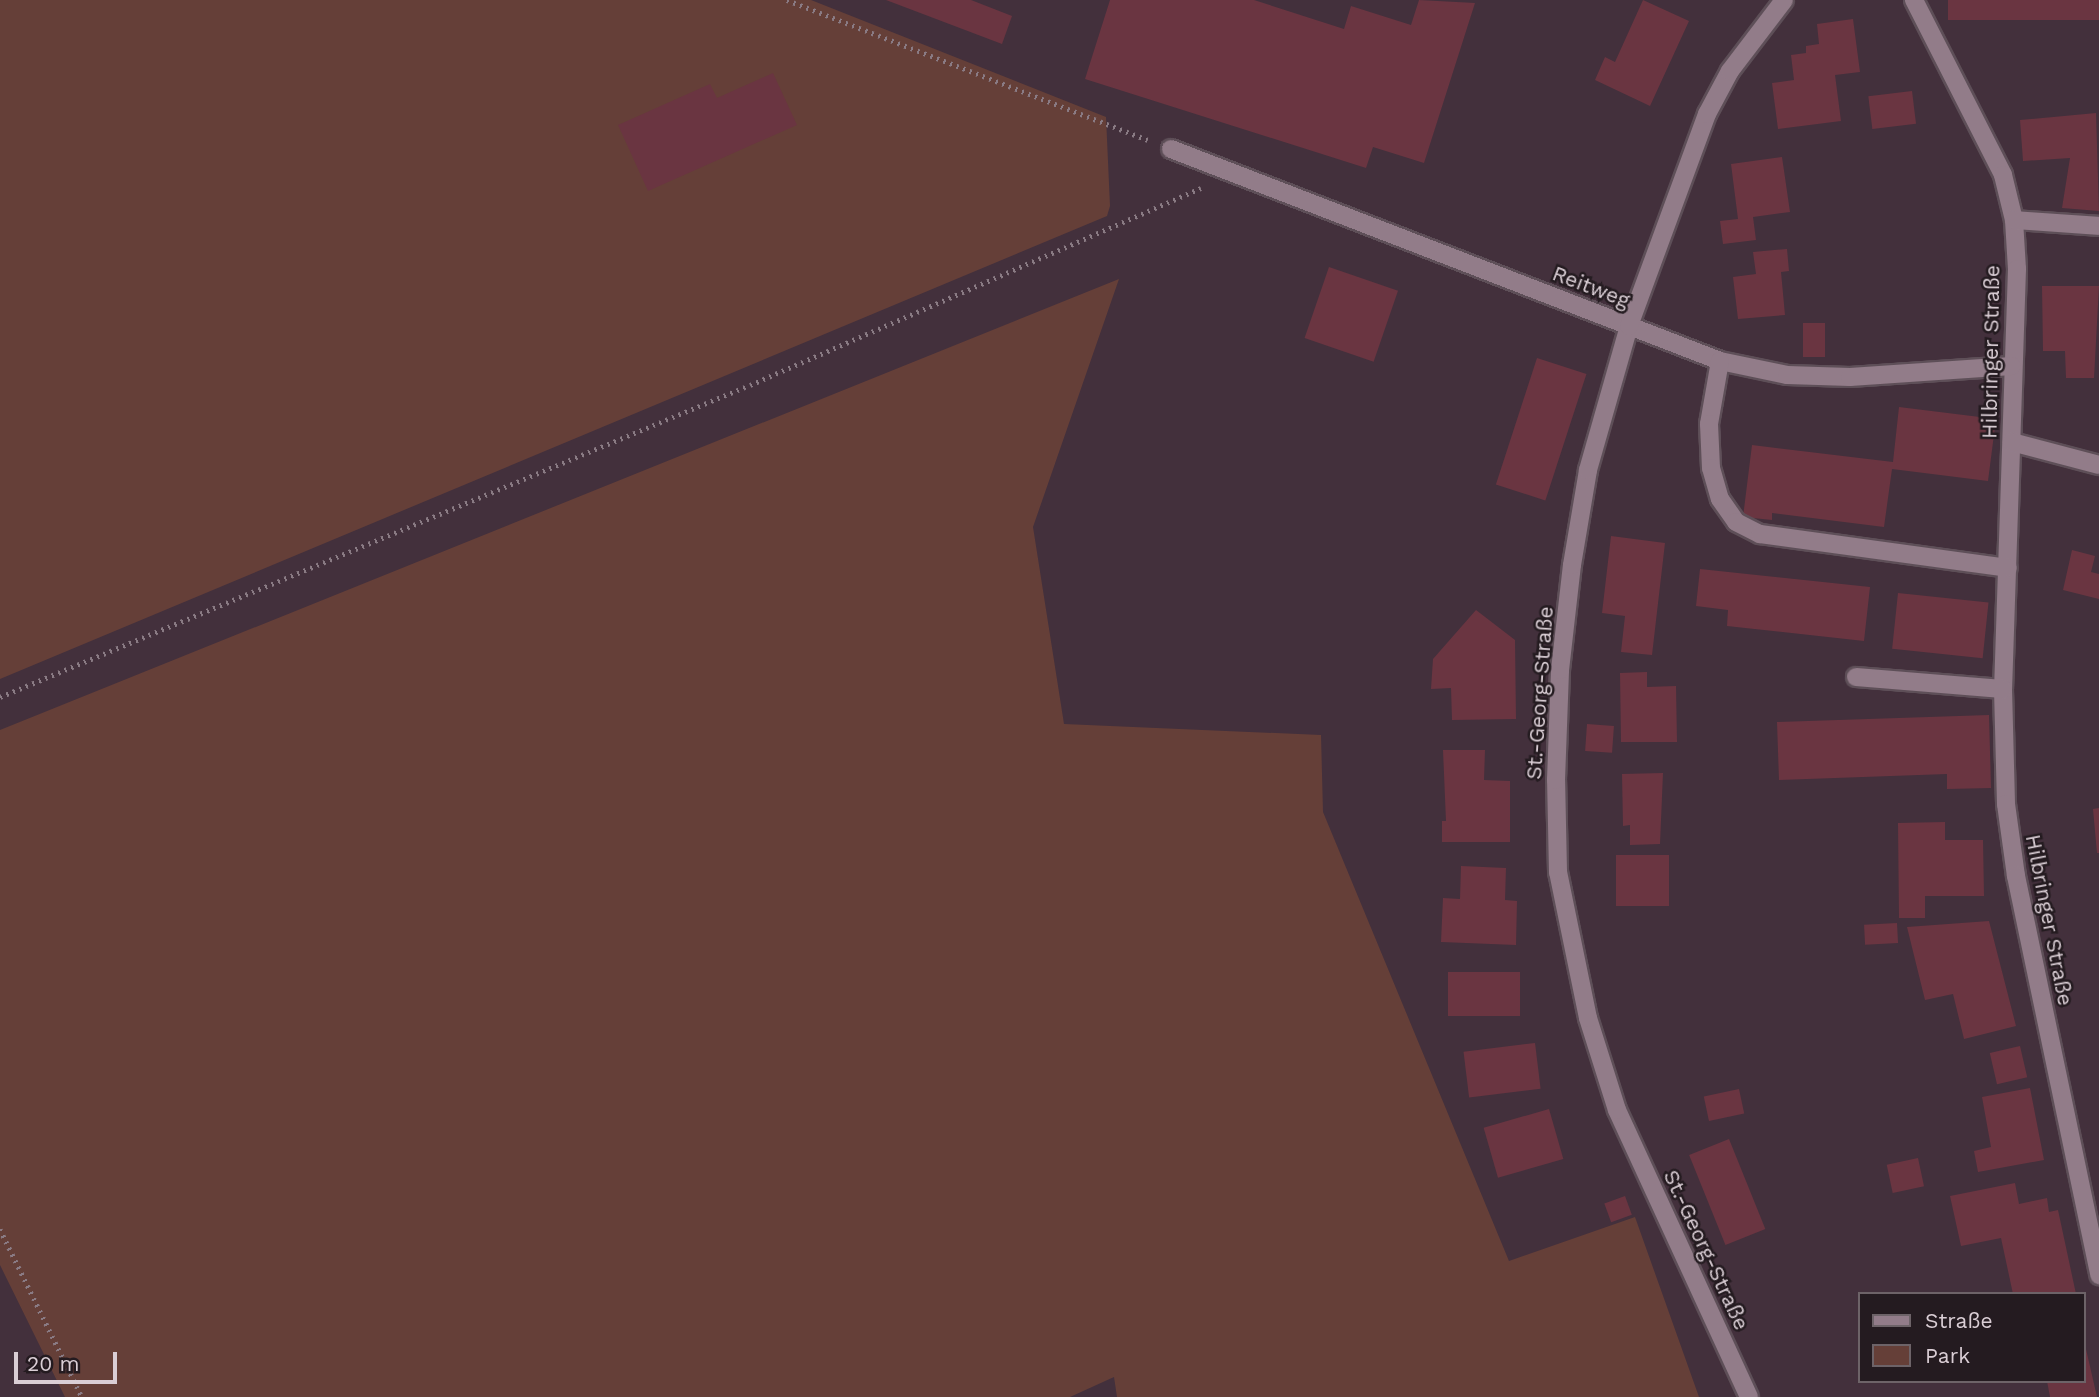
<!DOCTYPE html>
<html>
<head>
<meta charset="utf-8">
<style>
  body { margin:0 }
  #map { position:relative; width:2099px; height:1397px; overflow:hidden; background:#43303c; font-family:"Work Sans",sans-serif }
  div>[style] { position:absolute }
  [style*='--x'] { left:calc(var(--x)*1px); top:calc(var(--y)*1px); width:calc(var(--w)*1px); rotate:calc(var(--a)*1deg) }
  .green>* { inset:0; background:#653f38 }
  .building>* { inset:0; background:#6a3541; transform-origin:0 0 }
  .path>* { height:4.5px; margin-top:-2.25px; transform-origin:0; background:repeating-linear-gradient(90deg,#8a7b84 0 2px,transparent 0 7px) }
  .roads { filter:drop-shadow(2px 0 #5e4f58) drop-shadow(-2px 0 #5e4f58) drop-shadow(0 2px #5e4f58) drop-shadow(0 -2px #5e4f58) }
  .minor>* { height:18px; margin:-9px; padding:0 9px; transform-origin:9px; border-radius:9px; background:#927c89 }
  span { translate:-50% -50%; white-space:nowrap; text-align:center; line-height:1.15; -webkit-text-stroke:5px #241b20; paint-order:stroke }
  .street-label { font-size:21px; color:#daced5 }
  .legend { position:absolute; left:1858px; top:1292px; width:228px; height:91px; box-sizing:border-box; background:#241b20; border:2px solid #6d6368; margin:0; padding:9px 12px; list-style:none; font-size:21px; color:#daced5 }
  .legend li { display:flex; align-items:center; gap:14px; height:35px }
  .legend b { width:35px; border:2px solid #6d6368 }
  .scale { position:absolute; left:14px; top:1352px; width:103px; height:32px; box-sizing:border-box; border:4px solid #daced5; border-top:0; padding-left:9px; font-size:21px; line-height:24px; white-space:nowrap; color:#daced5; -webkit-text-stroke:5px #241b20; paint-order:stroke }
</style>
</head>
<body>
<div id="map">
  <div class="green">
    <div style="clip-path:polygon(0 0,811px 0,1106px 117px,1110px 206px,1107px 216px,0 679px)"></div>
    <div style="clip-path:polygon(1119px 279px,1033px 527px,1064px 724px,1321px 735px,1323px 812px,1509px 1261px,1635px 1217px,1699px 1397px,1117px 1397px,1114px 1377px,1070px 1397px,65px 1397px,0 1265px,0 730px)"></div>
  </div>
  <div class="building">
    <div style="clip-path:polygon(886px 0,971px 0,1012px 16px,1002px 44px)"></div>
    <div style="clip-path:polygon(1110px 0,1254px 0,1344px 29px,1351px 6px,1411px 25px,1419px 0,1475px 3px,1424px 163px,1373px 147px,1366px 168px,1085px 79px)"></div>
    <div style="clip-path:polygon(1643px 0,1689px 21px,1650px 106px,1595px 80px,1605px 57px,1615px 62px)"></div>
    <div style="left:1948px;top:0;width:151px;height:20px"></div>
    <div style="clip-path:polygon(1853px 19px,1860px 72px,1835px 75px,1841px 121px,1778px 129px,1772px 83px,1794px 80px,1791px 55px,1806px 53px,1806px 46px,1819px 44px,1817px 24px)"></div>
    <div style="clip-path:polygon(773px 73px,797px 125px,648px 191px,618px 125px,710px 84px,717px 98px)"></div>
    <div style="left:1912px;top:91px;width:33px;height:44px;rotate:83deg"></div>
    <div style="clip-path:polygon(2096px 113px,2099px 211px,2062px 208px,2070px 158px,2023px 161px,2020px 120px)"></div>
    <div style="clip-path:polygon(1782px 157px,1790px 212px,1753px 217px,1756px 240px,1723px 244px,1720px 221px,1738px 219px,1731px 164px)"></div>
    <div style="clip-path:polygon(1787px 249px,1789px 271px,1781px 272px,1785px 315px,1738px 319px,1733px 277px,1756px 274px,1753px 252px)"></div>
    <div style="left:1329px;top:267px;width:73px;height:75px;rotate:19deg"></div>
    <div style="clip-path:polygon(2042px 286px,2099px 286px,2094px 378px,2066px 378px,2065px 351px,2043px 351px)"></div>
    <div style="left:1803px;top:323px;width:22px;height:34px"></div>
    <div style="left:1537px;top:358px;width:52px;height:133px;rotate:18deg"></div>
    <div style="clip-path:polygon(1899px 407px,1996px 419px,1988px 481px,1892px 469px,1884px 527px,1772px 513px,1772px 520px,1743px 517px,1752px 445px,1893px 462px)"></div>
    <div style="clip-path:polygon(1611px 536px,1665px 543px,1652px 655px,1621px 652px,1625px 616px,1602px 613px)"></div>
    <div style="clip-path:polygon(2072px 550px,2095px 556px,2091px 572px,2099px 574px,2099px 599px,2063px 590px)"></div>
    <div style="clip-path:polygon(1700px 569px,1870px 587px,1864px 641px,1727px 626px,1728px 610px,1696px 606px)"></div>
    <div style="left:1898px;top:593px;width:91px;height:56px;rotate:6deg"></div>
    <div style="clip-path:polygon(1476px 610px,1515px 640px,1516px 719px,1452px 720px,1451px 688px,1431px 689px,1433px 659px)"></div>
    <div style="clip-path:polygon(1647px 672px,1647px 687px,1676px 686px,1677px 742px,1621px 742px,1620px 673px)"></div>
    <div style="clip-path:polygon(1989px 715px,1991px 788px,1947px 789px,1947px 774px,1779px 780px,1777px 722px)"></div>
    <div style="left:1587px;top:724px;width:27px;height:27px;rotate:4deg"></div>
    <div style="clip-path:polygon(1443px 750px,1485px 750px,1484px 780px,1510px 781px,1510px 842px,1442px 842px,1442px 821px,1446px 821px)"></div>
    <div style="clip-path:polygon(1663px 773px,1660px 844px,1630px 845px,1630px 825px,1623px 826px,1622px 774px)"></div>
    <div style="clip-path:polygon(2099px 808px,2099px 853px,2097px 853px,2093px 809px)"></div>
    <div style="clip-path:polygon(1945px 822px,1945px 840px,1983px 840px,1984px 896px,1925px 896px,1925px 918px,1899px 918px,1898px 823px)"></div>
    <div style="left:1616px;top:855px;width:53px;height:51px"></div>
    <div style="clip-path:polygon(1461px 866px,1506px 868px,1505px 900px,1517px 901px,1516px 945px,1441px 942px,1443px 898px,1460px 899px)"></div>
    <div style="clip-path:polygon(1989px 921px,2016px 1026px,1964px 1039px,1953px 994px,1925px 1000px,1907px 927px)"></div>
    <div style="left:1897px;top:923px;width:20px;height:33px;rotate:87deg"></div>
    <div style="left:1448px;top:972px;width:72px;height:44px"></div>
    <div style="left:1535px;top:1043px;width:46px;height:72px;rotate:83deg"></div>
    <div style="left:2020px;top:1046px;width:32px;height:31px;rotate:77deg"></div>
    <div style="clip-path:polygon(2030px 1088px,2044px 1160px,1978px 1172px,1974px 1151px,1991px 1147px,1982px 1097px)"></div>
    <div style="left:1739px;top:1089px;width:25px;height:36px;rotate:78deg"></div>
    <div style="left:1549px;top:1109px;width:52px;height:68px;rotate:74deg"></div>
    <div style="left:1729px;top:1139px;width:97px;height:43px;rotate:68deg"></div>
    <div style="left:1918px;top:1158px;width:29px;height:32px;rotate:78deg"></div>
    <div style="clip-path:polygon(2015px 1183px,2019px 1204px,2047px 1198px,2049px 1212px,2058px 1210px,2076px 1294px,2013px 1294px,2001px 1238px,1961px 1246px,1950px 1196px)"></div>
    <div style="left:1625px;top:1196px;width:20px;height:22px;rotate:70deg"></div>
    <div style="clip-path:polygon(2083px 1336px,2097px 1397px,2050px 1397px,2047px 1381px,2083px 1381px)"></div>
  </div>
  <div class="path">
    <div style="--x:787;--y:0;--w:387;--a:21.2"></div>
    <div style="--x:0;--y:697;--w:812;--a:-22.59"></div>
    <div style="--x:750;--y:385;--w:492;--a:-23.6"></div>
    <div style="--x:0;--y:1229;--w:187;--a:64"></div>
  </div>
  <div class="roads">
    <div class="minor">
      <div style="--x:1914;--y:0;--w:196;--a:63"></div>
      <div style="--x:2003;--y:175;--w:46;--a:76.3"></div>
      <div style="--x:2014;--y:220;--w:49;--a:86.5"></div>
      <div style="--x:2017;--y:269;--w:420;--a:91.9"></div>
      <div style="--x:2003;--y:689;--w:115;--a:88.5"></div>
      <div style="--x:2006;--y:804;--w:73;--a:82.1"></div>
      <div style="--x:2016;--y:876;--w:408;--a:78.2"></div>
      <div style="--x:1171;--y:149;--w:589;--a:21.11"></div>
      <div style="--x:1720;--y:361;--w:68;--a:11.8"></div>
      <div style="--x:1787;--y:375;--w:63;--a:1.8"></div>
      <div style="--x:1850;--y:377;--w:162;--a:-3.9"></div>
      <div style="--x:2014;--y:220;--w:85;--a:4"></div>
      <div style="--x:1720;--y:361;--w:64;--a:99.9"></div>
      <div style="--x:1709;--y:424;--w:44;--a:87.4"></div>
      <div style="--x:1711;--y:468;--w:32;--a:74"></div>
      <div style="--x:1720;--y:499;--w:28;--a:55"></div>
      <div style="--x:1736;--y:522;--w:27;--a:27"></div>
      <div style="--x:1760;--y:534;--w:250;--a:7.8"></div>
      <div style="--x:2012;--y:442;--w:90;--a:14.8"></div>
      <div style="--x:1856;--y:677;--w:147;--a:4.7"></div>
      <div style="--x:1749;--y:1397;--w:316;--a:-114.7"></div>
      <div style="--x:1617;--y:1110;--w:96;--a:-107.5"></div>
      <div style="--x:1588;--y:1018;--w:149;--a:-101.6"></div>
      <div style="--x:1558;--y:872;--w:92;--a:-91.2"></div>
      <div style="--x:1556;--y:780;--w:110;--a:-87.9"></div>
      <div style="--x:1560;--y:670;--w:106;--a:-83.5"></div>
      <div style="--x:1572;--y:565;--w:96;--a:-80.4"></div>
      <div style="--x:1588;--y:470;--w:150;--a:-74.1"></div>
      <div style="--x:1629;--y:326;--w:226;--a:-69.8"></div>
      <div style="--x:1707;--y:114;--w:49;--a:-61.9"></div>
      <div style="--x:1730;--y:71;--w:89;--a:-52.7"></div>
    </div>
  </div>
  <div class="street-label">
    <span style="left:1591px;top:287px;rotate:21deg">Reitweg</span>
    <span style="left:1991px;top:352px;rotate:-89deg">Hilbringer Straße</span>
    <span style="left:1540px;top:693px;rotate:-86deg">St.-Georg-Straße</span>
    <span style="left:2049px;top:920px;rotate:79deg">Hilbringer Straße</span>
    <span style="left:1706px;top:1250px;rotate:65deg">St.-Georg-Straße</span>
  </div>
  <ul class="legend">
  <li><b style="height:9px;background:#927c89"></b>Straße</li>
  <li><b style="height:19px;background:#653f38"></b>Park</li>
  </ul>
  <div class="scale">20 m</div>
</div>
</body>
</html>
